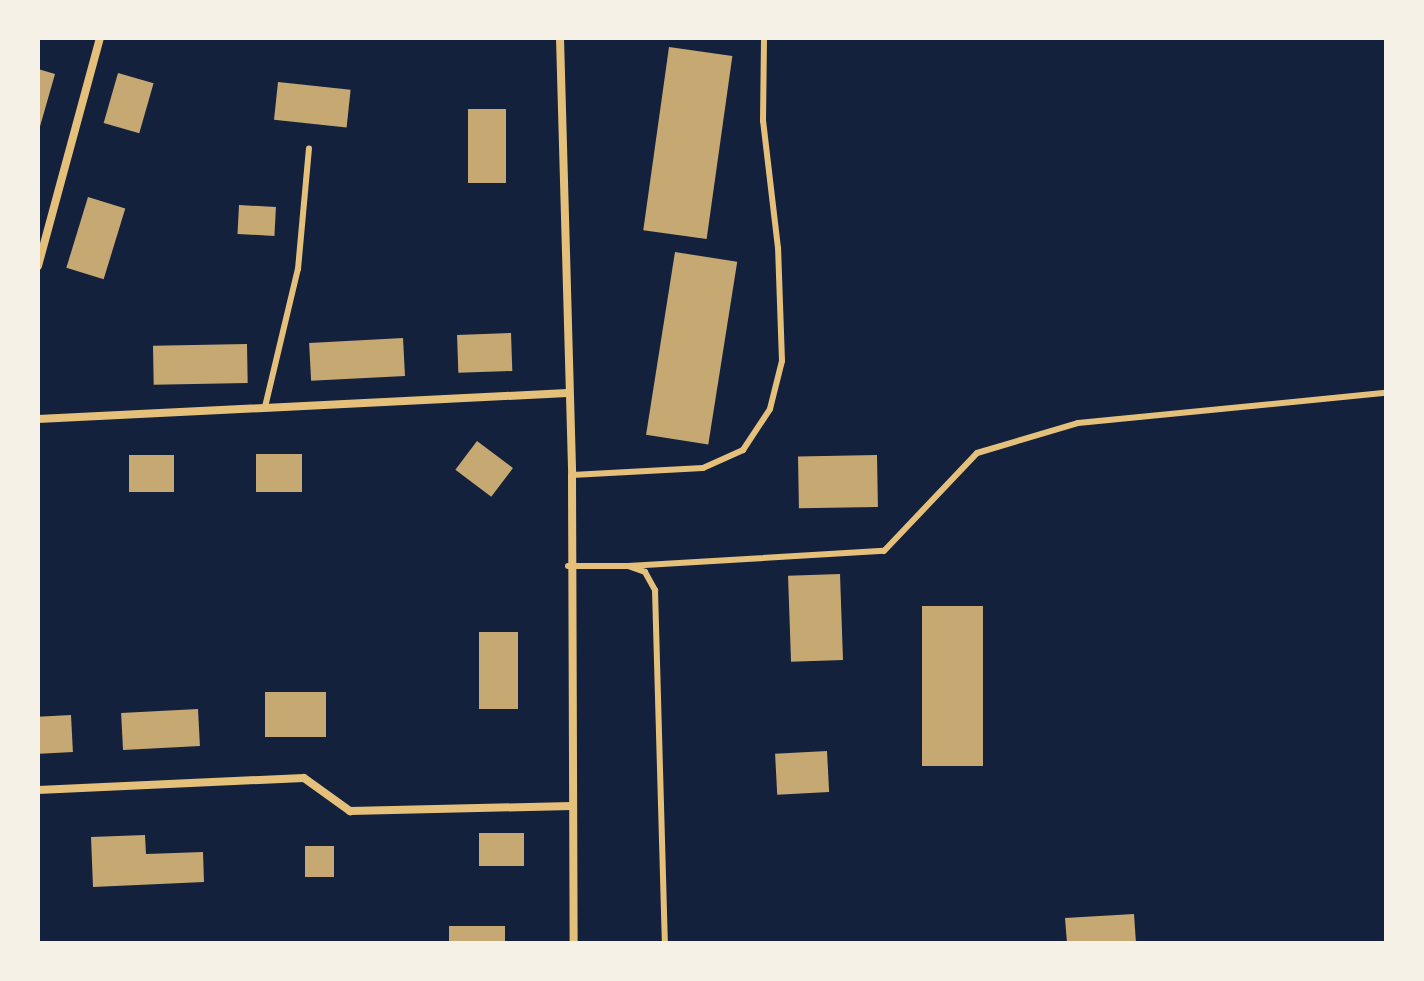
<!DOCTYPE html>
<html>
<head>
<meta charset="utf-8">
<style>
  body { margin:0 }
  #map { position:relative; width:1424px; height:981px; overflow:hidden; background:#14213d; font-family:"DM Sans",sans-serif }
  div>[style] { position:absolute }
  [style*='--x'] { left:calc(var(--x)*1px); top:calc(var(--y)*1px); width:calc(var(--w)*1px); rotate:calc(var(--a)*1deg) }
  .building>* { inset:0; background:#c6a872; transform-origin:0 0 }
  .service>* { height:6px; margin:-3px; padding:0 3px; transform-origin:3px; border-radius:3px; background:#e5c07b }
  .minor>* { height:8px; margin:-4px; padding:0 4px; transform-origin:4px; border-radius:4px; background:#e5c07b }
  span { translate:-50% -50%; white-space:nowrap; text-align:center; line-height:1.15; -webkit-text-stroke:7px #f6f1e7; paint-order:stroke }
  .frame { position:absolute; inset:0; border:40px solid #f6f1e7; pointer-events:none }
</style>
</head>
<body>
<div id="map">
  <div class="building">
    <div style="left:669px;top:47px;width:64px;height:185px;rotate:8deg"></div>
    <div style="clip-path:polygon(38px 69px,55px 74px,39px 130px,38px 130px)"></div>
    <div style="left:118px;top:73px;width:37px;height:52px;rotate:16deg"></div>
    <div style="left:278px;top:82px;width:73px;height:38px;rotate:6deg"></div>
    <div style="left:506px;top:109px;width:74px;height:38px;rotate:90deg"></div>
    <div style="left:88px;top:197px;width:39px;height:74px;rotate:17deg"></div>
    <div style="left:239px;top:205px;width:37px;height:29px;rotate:3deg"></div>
    <div style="left:675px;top:252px;width:63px;height:185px;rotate:9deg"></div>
    <div style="left:511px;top:333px;width:38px;height:54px;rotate:88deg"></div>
    <div style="left:403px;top:338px;width:38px;height:94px;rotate:87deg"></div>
    <div style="left:247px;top:344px;width:39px;height:94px;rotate:89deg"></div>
    <div style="left:477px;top:441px;width:45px;height:36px;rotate:37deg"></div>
    <div style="left:256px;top:454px;width:46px;height:38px"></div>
    <div style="left:129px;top:455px;width:45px;height:37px"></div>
    <div style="left:877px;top:455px;width:52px;height:79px;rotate:89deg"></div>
    <div style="left:840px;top:574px;width:86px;height:52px;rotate:88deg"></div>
    <div style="left:922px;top:606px;width:61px;height:160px"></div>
    <div style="left:479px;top:632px;width:39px;height:77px"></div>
    <div style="left:265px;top:692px;width:61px;height:45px"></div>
    <div style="left:198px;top:709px;width:37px;height:77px;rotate:87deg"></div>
    <div style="left:71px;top:715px;width:37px;height:33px;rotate:87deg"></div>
    <div style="left:827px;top:751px;width:41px;height:52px;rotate:87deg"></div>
    <div style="left:479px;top:833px;width:45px;height:33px"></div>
    <div style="clip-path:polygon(145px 835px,146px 854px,203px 852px,204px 882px,93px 887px,91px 837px)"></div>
    <div style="left:305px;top:846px;width:29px;height:31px"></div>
    <div style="clip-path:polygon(1134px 914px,1136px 943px,1067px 943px,1065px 918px)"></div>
    <div style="left:449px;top:926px;width:56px;height:17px"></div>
  </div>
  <div class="service">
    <div style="--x:265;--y:407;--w:142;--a:-76.6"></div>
    <div style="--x:298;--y:269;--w:121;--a:-84.8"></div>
    <div style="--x:572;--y:475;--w:131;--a:-3.1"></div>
    <div style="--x:703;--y:468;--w:44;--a:-24.2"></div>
    <div style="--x:743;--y:450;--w:49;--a:-56.6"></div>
    <div style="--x:770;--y:409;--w:49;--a:-76"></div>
    <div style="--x:782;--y:361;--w:113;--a:-92"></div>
    <div style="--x:778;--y:248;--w:128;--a:-96.7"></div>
    <div style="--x:763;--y:121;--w:83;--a:-89.3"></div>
    <div style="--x:568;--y:566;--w:60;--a:0"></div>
    <div style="--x:628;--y:566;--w:18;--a:19"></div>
    <div style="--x:645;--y:572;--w:21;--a:61"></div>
    <div style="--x:655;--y:590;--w:353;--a:88.4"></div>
    <div style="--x:628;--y:566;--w:256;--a:-3.4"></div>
    <div style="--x:884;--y:551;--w:135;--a:-46.5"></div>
    <div style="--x:977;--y:453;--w:105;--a:-16.5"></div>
    <div style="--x:1078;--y:423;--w:309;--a:-5.6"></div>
  </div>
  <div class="minor">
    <div style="--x:560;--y:38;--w:437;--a:88.4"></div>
    <div style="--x:572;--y:475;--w:468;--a:89.8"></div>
    <div style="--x:38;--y:266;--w:236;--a:-74.8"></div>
    <div style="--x:38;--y:419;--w:530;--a:-2.81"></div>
    <div style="--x:38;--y:790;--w:266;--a:-2.6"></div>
    <div style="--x:304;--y:778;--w:57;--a:35.7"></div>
    <div style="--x:350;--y:811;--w:222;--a:-1.3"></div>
  </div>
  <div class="frame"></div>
</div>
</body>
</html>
